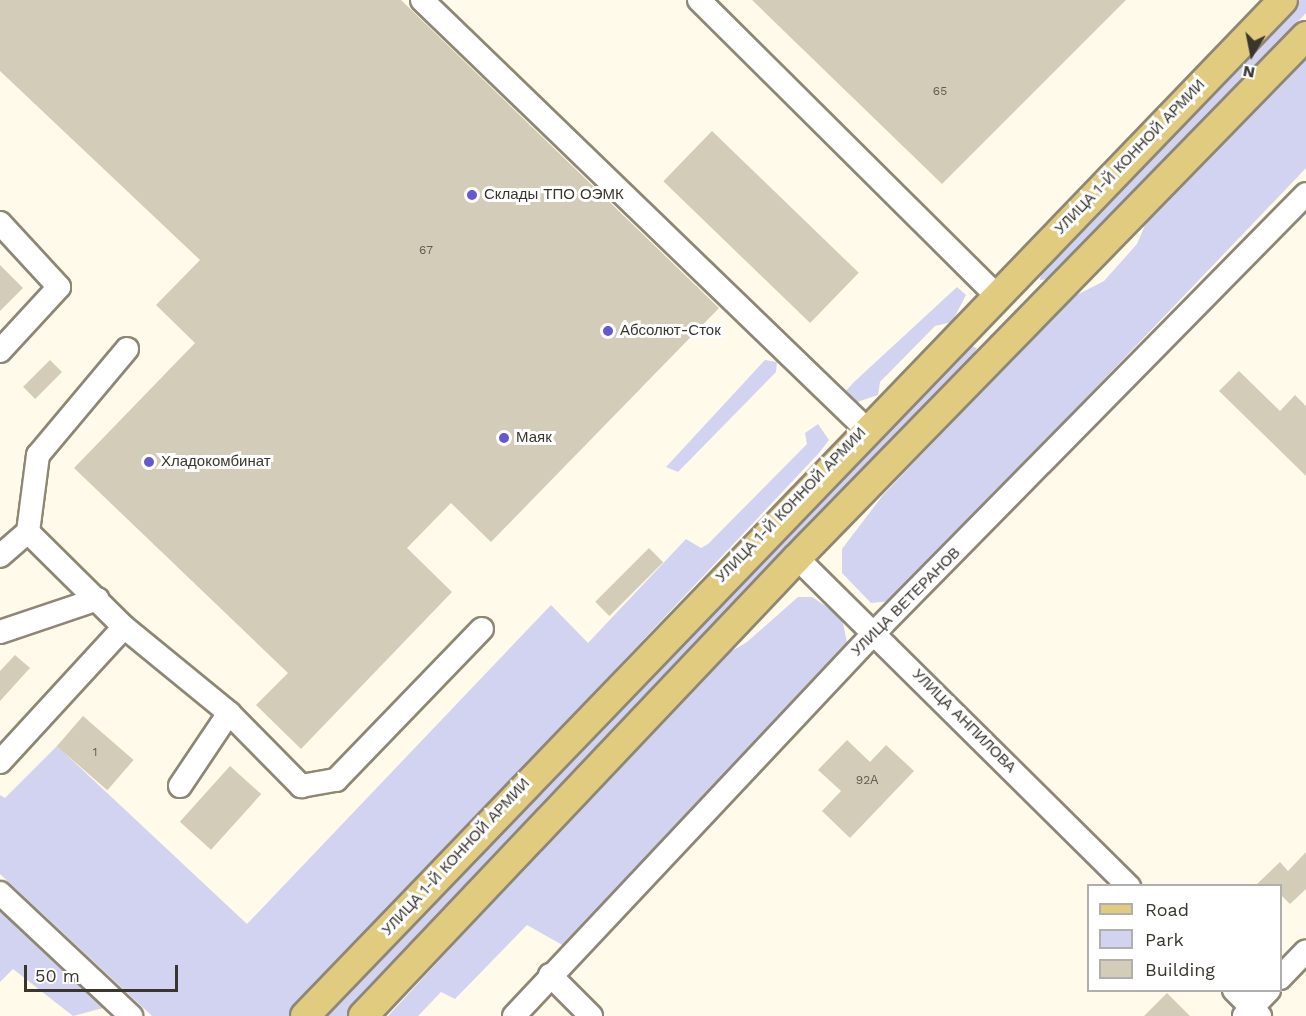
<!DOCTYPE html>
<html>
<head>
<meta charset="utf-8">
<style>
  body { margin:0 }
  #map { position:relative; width:1306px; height:1016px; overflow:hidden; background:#fffae9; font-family:"Work Sans",sans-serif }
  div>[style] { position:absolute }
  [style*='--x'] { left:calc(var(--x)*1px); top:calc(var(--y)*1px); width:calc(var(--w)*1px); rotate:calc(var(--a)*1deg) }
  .green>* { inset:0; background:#d2d3f1 }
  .building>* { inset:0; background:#d3ccb8; transform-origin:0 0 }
  .roads { filter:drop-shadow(2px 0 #8e8775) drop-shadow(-2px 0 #8e8775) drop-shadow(0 2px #8e8775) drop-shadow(0 -2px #8e8775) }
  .minor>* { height:22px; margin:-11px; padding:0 11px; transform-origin:11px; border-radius:11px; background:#fff }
  .major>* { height:28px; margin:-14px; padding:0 14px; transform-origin:14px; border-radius:14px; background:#e1cb7f }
  .dots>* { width:16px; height:16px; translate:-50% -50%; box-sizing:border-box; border:3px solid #fff; border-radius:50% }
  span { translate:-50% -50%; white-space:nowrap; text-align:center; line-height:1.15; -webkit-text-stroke:6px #fff; paint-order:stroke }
  .number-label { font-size:12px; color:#605c50 }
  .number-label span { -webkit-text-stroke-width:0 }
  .street-label { font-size:15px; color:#39362e }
  .poi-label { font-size:15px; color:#39362e }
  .left { translate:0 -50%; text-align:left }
  .legend { position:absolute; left:1087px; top:884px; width:195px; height:108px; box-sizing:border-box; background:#fff; border:2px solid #b0afab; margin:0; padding:8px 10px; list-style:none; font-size:18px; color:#39362e }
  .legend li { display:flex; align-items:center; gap:12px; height:30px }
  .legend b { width:30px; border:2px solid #b0afab }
  .north { position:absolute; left:1222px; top:24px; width:60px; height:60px; -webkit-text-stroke:4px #fff; paint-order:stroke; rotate:190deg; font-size:16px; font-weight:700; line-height:24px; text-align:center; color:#39362e }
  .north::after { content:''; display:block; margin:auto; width:21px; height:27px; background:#39362e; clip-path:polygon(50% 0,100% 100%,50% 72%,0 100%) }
  .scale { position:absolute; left:24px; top:965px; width:154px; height:27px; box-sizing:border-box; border:3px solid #39362e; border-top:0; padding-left:8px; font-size:18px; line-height:21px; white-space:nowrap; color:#39362e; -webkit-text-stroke:4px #fff; paint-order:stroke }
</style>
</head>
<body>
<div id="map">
  <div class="green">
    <div style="clip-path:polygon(1300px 0,1306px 0,1306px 13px,1049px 279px,1040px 280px,1042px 267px)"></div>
    <div style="clip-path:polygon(1306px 52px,1306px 168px,892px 601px,871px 603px,842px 573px,842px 549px,883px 495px,1071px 298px,1104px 281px,1137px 244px,1148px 218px)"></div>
    <div style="clip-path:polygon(957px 287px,966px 295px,952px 322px,935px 326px,880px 382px,878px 395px,851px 404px,843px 394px,854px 382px)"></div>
    <div style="clip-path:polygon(968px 345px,977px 348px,969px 361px,347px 1016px,327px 1016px)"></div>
    <div style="clip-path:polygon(765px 360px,777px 362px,776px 372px,678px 472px,666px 467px)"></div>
    <div style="clip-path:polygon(818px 424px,829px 440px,819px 453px,289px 1016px,152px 1016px,0 874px,0 795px,5px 798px,57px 746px,247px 924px,551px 605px,588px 643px,686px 539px,701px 548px,708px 544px,807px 444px,805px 433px)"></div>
    <div style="clip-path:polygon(798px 597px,812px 597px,842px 617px,847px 643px,580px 932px,564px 946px,527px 925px,455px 999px,441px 992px,418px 1016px,388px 1016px,715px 661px,747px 642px)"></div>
    <div style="clip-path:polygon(0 909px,107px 1007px,73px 1016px,13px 969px,0 982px)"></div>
  </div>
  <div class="building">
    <div style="clip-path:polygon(0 0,401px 0,719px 308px,491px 542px,451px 503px,407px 548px,452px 592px,301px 749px,256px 705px,288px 673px,74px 468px,195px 343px,156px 305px,200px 260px,0 71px)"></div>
    <div style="clip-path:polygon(752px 0,1126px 0,942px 184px)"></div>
    <div style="left:712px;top:131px;width:204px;height:70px;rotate:44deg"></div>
    <div style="clip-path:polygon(0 265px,23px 288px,0 311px)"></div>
    <div style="left:50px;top:360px;width:17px;height:38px;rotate:45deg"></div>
    <div style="clip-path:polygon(1239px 371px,1280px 411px,1295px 395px,1306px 406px,1306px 476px,1219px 391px)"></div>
    <div style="left:649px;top:548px;width:20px;height:76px;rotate:45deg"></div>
    <div style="clip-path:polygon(15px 655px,30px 668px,0 701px,0 671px)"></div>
    <div style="left:83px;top:716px;width:67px;height:40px;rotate:41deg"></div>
    <div style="clip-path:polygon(847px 740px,870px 762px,886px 745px,914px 771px,850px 838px,822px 811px,841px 791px,818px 770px)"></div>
    <div style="left:230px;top:766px;width:42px;height:75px;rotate:42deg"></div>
    <div style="clip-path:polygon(1306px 852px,1306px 889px,1290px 904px,1281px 895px,1281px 885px,1256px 885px,1280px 862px,1288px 871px)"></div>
    <div style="clip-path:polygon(1167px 993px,1190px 1016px,1144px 1016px)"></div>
  </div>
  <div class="roads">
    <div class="minor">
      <div style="--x:422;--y:0;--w:616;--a:44.01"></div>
      <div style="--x:699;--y:0;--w:417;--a:44.8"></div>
      <div style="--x:0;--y:223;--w:87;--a:47.3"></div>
      <div style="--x:59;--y:287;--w:87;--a:132.7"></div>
      <div style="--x:127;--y:349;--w:138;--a:130"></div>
      <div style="--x:38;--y:455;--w:78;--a:97.4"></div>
      <div style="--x:28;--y:532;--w:135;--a:44.7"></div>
      <div style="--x:124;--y:627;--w:136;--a:39.3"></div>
      <div style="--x:229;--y:713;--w:103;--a:45.4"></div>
      <div style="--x:301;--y:786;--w:36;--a:-10"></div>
      <div style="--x:336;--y:780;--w:210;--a:-46"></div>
      <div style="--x:0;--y:556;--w:37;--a:-41"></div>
      <div style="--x:797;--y:558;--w:467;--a:44.7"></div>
      <div style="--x:0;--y:632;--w:103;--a:-18.6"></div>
      <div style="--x:0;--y:762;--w:183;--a:-47.4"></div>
      <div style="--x:180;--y:786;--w:88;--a:-56.1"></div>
      <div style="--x:0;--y:893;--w:180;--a:43.2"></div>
      <div style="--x:550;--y:975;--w:58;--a:45"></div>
      <div style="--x:1280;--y:978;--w:37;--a:-46"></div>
      <div style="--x:1234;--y:990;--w:37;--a:45"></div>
      <div style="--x:514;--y:1016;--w:527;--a:-46.77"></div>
      <div style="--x:875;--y:632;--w:614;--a:-45.46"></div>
      <div style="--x:1244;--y:1016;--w:36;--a:-46"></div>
    </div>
    <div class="major">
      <div style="--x:305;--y:1016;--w:1410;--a:-46.09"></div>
      <div style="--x:363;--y:1016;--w:631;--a:-46.54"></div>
      <div style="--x:797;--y:558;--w:729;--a:-45.72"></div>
    </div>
  </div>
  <div class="dots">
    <div style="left:472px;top:195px;background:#6559d2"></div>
    <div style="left:608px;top:331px;background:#6559d2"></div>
    <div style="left:504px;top:438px;background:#6559d2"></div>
    <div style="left:149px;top:462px;background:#6559d2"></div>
  </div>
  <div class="number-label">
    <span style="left:940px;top:92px">65</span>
    <span style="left:426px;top:251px">67</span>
    <span style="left:95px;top:753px">1</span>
    <span style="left:867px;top:781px">92А</span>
  </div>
  <div class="street-label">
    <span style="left:1130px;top:157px;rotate:-46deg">УЛИЦА 1-Й КОННОЙ АРМИИ</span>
    <span style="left:791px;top:505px;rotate:-46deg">УЛИЦА 1-Й КОННОЙ АРМИИ</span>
    <span style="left:906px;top:602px;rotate:-45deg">УЛИЦА ВЕТЕРАНОВ</span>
    <span style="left:964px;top:721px;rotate:45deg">УЛИЦА АНПИЛОВА</span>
    <span style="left:456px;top:857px;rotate:-47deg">УЛИЦА 1-Й КОННОЙ АРМИИ</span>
  </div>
  <div class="poi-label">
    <span class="left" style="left:484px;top:195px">Склады ТПО ОЭМК</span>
    <span class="left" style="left:620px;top:331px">Абсолют-Сток</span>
    <span class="left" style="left:516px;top:438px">Маяк</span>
    <span class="left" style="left:161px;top:462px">Хладокомбинат</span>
  </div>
  <ul class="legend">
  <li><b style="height:8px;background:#e1cb7f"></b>Road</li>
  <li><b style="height:16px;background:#d2d3f1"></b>Park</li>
  <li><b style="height:16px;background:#d3ccb8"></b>Building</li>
  </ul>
  <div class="north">N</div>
  <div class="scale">50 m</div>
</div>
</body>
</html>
